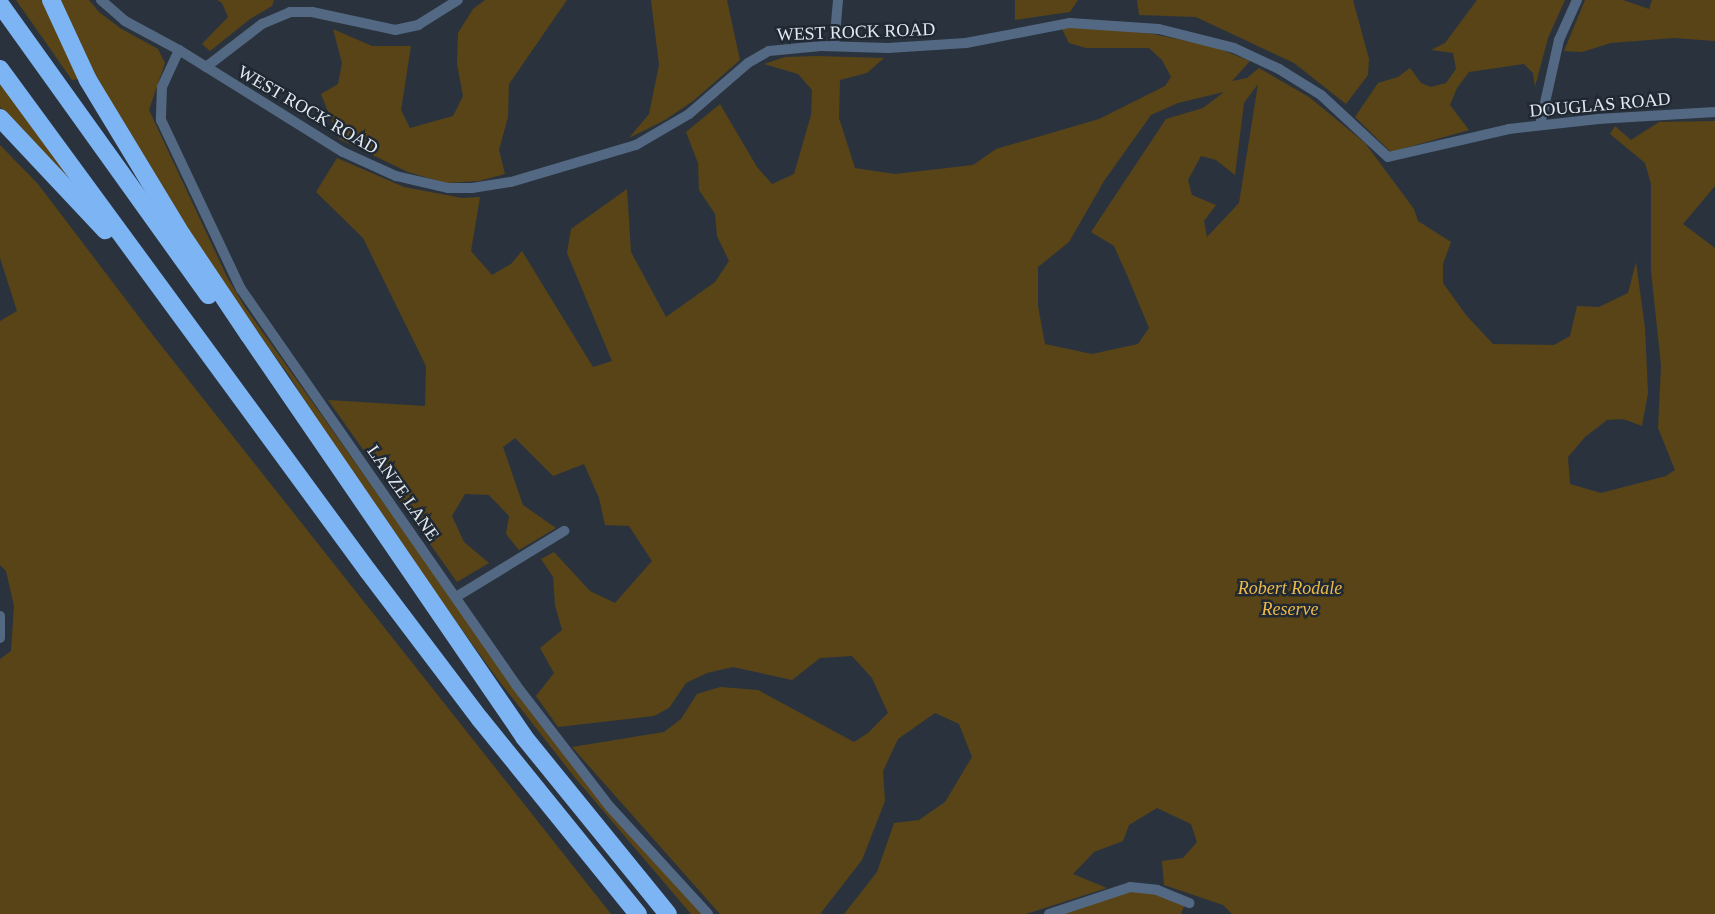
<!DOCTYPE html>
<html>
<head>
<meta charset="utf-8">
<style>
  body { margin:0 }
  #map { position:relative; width:1715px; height:914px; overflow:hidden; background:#2a333d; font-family:"Times New Roman",serif }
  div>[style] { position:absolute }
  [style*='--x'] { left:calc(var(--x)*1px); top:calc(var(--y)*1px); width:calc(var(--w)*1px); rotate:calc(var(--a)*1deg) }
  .green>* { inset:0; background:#594417 }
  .minor>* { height:10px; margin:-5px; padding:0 5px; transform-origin:5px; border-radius:5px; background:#536983 }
  .motorway>* { height:18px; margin:-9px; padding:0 9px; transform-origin:9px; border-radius:9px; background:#7cb4f4 }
  span { translate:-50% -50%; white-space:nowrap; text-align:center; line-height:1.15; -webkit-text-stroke:5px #202933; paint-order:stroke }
  .street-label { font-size:18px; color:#e4e9f0 }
  .park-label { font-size:18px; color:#edb947; font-style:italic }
</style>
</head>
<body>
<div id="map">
  <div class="green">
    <div style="clip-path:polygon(16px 0,43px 0,80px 79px,72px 80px)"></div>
    <div style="clip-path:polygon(59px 0,89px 0,99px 12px,120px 28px,158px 49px,165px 63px,149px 110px,227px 277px,245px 307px,544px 729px,704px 914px,691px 914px,576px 779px,496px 677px,405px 550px,326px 436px,290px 377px,216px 275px,80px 53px)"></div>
    <div style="clip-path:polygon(217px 0,274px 0,272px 6px,250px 19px,210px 51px,202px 44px,228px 17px,222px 3px)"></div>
    <div style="clip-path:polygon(485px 0,567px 0,509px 84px,508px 117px,499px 150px,505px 174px,479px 181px,445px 183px,408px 172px,339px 139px,321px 94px,338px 84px,342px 63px,333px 29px,372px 46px,411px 46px,401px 110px,410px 128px,453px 116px,463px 96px,457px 64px,458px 33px,473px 9px)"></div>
    <div style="clip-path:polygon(651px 0,727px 0,740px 60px,693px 101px,665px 120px,629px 138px,649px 114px,659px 65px)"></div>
    <div style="clip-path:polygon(1015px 0,1078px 0,1070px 12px,1015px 20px)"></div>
    <div style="clip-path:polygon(1137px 0,1353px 0,1369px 59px,1368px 75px,1346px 104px,1294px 63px,1196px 17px,1139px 15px)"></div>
    <div style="clip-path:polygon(1477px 0,1565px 0,1548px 38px,1535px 87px,1533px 73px,1524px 64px,1469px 72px,1457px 88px,1450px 105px,1469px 130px,1391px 152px,1355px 117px,1378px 83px,1398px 77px,1410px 68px,1421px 83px,1431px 87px,1446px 83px,1456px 69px,1453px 53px,1431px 50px,1445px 43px)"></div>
    <div style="clip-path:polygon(1585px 0,1623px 0,1649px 9px,1652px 0,1715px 0,1715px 41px,1674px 38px,1611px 43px,1582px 52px,1564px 51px)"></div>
    <div style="clip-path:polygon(evenodd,1084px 26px,1153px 34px,1212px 46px,1250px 61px,1232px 81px,1247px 78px,1259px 68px,1309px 97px,1365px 143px,1414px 209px,1418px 221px,1451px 242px,1443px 264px,1443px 283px,1466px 315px,1493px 344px,1554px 345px,1570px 336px,1577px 306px,1599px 307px,1628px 293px,1636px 262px,1645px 328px,1648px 393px,1642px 426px,1623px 419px,1607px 420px,1585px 437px,1568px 457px,1570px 484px,1601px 493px,1666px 476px,1675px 470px,1658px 428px,1661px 365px,1651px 271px,1651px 184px,1645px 163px,1610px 134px,1615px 126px,1631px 140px,1659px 122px,1715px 121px,1715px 186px,1683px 224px,1715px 248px,1715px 914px,1232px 914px,1223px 905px,1164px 885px,1162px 861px,1183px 858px,1197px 842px,1191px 824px,1157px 808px,1129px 825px,1123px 841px,1094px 852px,1073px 874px,1107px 888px,1026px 914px,844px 914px,877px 872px,894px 823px,919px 820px,945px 802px,972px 757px,959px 724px,935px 713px,898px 739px,883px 771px,885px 801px,862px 860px,820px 914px,720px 914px,572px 747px,664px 732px,681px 719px,697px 694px,720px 687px,758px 690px,854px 742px,868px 733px,888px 713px,872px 678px,852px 656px,820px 658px,792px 680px,733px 667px,707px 673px,686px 683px,669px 708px,654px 716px,558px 727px,536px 696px,554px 673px,540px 648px,562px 630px,555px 605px,553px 577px,541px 559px,554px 552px,590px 591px,615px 603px,652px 561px,629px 526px,605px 525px,599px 498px,584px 464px,553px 476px,515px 438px,503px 447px,523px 505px,556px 528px,519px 550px,506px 534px,509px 516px,489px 495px,465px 494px,452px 516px,464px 542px,489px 563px,457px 582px,328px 400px,425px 406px,426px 366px,363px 238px,316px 192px,337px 158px,404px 187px,462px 198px,480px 197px,471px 251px,492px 275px,511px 264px,522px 251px,593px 367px,612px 361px,567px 253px,571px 229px,627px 189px,631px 252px,666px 317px,715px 282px,729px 261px,717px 236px,715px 214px,699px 190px,698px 163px,686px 132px,720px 104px,757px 167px,772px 184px,794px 174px,811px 115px,812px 90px,798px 74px,764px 64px,785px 57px,816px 56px,884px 58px,867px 73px,840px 80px,839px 118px,855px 168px,895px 174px,973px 165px,996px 149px,1099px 119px,1165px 86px,1171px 77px,1162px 60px,1149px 48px,1086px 48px,1069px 43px,1062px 29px,1084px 26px,1258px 84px,1239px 203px,1207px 237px,1204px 221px,1216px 205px,1192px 195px,1188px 180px,1201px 156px,1216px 160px,1235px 175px,1244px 103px,1258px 84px,1084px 26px,1224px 92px,1203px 108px,1166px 119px,1091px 232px,1114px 246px,1127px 275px,1149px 328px,1138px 344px,1092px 354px,1045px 344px,1038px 306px,1038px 267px,1069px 242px,1104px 181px,1151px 115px,1178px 103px,1224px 92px)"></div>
    <div style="clip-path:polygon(0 76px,82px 194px,0 107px)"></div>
    <div style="clip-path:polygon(0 145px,38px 184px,152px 334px,611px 914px,0 914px,0 659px,11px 651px,14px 606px,6px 571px,0 565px,0 321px,17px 311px,0 258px)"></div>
    <div style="clip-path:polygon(1127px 892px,1153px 893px,1184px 906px,1181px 914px,1060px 914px)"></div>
  </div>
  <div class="minor">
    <div style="--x:101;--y:0;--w:32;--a:41"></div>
    <div style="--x:125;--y:21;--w:61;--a:28.2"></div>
    <div style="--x:179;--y:50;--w:193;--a:31.9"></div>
    <div style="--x:343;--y:152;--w:58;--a:24.4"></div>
    <div style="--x:396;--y:176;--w:53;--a:13"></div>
    <div style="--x:448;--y:188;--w:24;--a:0"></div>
    <div style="--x:472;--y:188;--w:39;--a:-9"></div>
    <div style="--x:511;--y:182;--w:130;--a:-16.5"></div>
    <div style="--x:636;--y:145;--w:61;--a:-30.3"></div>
    <div style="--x:689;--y:114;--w:78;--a:-40.8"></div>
    <div style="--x:748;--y:63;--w:24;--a:-30"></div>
    <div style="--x:769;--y:51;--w:52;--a:-5.5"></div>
    <div style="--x:821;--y:46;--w:67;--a:1.7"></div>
    <div style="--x:888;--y:48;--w:78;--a:-3.7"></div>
    <div style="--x:966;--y:43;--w:106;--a:-10.9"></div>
    <div style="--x:1070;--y:23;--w:89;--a:3.9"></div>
    <div style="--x:1159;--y:29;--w:77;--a:14.2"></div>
    <div style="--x:1234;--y:48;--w:50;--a:25"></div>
    <div style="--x:1279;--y:69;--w:49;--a:31.8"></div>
    <div style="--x:1321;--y:95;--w:91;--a:42.8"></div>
    <div style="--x:1388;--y:157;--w:124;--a:-13"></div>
    <div style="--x:1509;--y:129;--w:90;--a:-6.4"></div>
    <div style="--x:1598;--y:119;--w:117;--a:-3.4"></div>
    <div style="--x:834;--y:46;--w:46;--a:-85"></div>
    <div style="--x:179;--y:50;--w:41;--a:114.7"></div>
    <div style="--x:162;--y:87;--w:33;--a:92"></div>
    <div style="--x:161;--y:120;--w:187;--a:64.7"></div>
    <div style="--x:241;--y:289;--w:482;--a:55.2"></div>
    <div style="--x:516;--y:685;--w:154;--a:52.4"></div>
    <div style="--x:610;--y:807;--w:145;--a:47.5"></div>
    <div style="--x:206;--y:67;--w:71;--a:-37.5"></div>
    <div style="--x:262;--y:24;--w:30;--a:-23"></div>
    <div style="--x:290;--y:12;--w:22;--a:0"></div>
    <div style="--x:312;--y:12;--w:85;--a:12.2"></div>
    <div style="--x:395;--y:30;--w:24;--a:-12"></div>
    <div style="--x:418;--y:25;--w:47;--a:-32"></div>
    <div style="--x:1540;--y:125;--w:87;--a:-77.4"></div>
    <div style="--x:1559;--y:40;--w:44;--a:-65.8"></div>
    <div style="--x:456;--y:597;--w:127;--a:-31.4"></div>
    <div style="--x:0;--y:616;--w:22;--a:90"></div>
    <div style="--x:1049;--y:914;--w:85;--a:-18.4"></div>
    <div style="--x:1130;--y:887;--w:27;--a:6"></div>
    <div style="--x:1157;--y:890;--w:35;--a:22"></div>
  </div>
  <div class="motorway">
    <div style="--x:51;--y:0;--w:88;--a:65.2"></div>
    <div style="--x:88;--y:80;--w:181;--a:58.8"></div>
    <div style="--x:182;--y:235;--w:120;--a:56.2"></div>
    <div style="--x:249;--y:335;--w:487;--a:55.6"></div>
    <div style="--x:524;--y:737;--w:228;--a:50.9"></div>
    <div style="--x:0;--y:4;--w:358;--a:54.4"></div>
    <div style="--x:0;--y:69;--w:622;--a:53.76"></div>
    <div style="--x:368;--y:571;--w:186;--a:52.9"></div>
    <div style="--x:480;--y:719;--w:251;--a:51"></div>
    <div style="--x:0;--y:118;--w:154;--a:46.8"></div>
  </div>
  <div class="street-label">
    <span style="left:856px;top:32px;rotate:-2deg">WEST ROCK ROAD</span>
    <span style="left:1600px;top:105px;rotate:-5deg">DOUGLAS ROAD</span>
    <span style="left:308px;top:110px;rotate:30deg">WEST ROCK ROAD</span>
    <span style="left:403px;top:493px;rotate:55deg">LANZE LANE</span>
  </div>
  <div class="park-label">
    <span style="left:1290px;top:599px">Robert Rodale<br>Reserve</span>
  </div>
</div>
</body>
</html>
